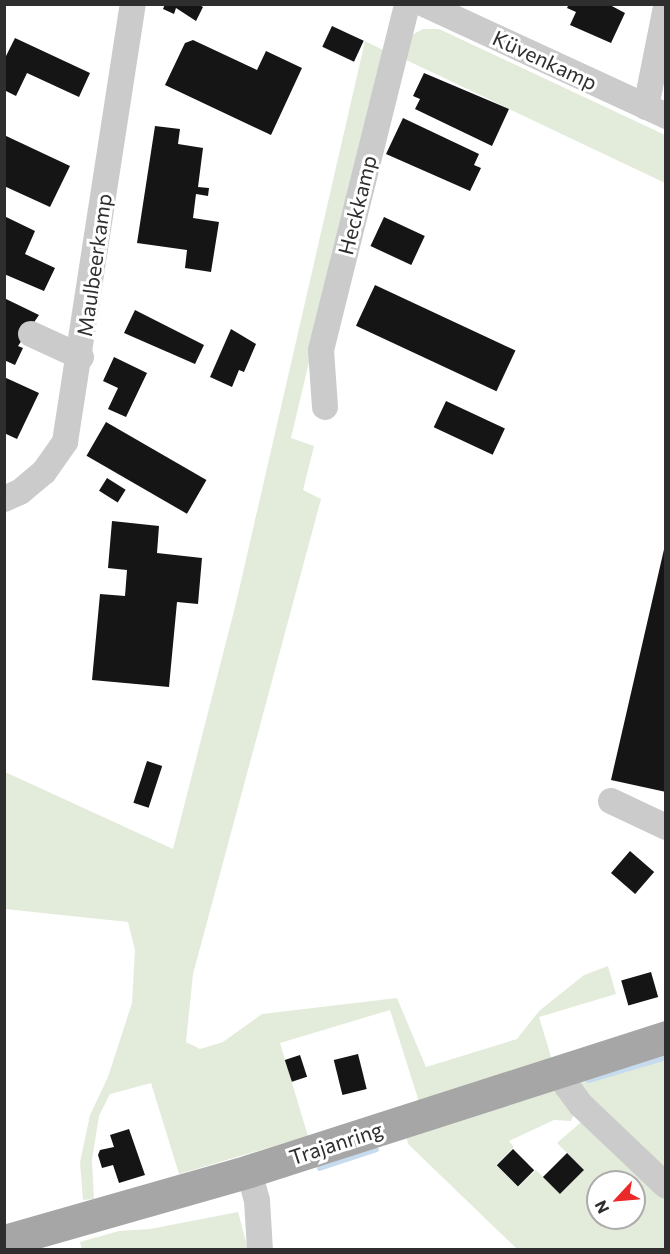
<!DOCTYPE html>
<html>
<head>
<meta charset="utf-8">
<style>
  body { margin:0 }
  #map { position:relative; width:670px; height:1254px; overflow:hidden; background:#fff; font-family:Commissioner,sans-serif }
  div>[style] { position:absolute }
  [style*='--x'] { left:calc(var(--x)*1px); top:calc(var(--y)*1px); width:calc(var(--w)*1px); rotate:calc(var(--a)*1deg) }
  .green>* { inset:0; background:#e3ecdb }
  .stream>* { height:5px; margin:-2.5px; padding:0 2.5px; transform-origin:2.5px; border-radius:2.5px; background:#c6dbed }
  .building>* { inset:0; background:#151515; transform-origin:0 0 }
  .minor>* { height:26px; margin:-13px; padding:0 13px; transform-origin:13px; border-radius:13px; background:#cbcbcb }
  .major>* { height:33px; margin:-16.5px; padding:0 16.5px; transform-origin:16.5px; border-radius:16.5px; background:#a6a6a6 }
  span { translate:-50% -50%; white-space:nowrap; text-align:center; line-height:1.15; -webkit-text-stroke:6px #fff; paint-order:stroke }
  .street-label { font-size:21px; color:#2e2e2e }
  .frame { position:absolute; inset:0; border:6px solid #2e2e2e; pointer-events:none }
  .north { position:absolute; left:586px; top:1170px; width:60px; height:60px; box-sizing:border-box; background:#fff; border:2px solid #ababab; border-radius:50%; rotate:244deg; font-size:16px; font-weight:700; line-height:24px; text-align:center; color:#2e2e2e }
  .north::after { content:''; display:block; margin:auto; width:21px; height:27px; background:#ec2929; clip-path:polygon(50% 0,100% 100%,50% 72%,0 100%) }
</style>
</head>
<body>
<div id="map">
  <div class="green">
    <div style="clip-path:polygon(423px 29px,439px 29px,665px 135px,665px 183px,402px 58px,408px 37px)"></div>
    <div style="clip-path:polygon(365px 41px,383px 50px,291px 438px,314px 446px,303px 490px,321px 499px,193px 974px,186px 1042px,200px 1049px,223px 1042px,262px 1014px,397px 998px,426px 1067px,517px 1039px,539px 1011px,584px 975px,608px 966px,616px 994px,539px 1017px,552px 1060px,419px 1102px,390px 1010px,280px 1043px,308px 1136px,179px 1174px,151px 1083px,110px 1094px,99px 1116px,92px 1160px,94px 1199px,83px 1200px,80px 1162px,90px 1115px,108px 1077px,132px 1003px,135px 950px,128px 922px,5px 909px,5px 772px,173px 849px,236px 603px)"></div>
    <div style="clip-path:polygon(665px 1047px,665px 1177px,597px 1112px,574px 1075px)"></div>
    <div style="clip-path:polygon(evenodd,551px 1080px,577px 1107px,571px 1121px,554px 1120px,509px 1141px,514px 1147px,496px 1165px,518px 1187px,536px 1170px,560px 1194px,584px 1170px,557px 1143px,587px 1117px,665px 1193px,665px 1249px,517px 1249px,408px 1144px,405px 1130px,551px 1080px,598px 1182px,634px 1182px,634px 1218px,598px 1218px,598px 1182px)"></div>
    <div style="clip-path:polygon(238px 1212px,248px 1249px,82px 1250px,80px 1242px,119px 1231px,150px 1229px)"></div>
  </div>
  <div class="stream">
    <div style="--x:588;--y:1080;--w:81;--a:-16.4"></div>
    <div style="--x:319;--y:1168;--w:60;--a:-18.4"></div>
  </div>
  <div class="building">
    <div style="clip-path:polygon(165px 4px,198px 4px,203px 7px,196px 21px,176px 8px,174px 14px,163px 9px)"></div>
    <div style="clip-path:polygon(569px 4px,608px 4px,625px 13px,611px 43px,570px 25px,576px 12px,567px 8px)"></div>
    <div style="left:332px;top:26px;width:35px;height:23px;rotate:25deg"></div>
    <div style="clip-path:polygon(15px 38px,90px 73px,79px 97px,27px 73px,16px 96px,4px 90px,4px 60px)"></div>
    <div style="clip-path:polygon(193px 40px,257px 70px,266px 51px,302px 68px,271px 135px,165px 85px,185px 43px)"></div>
    <div style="clip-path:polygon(424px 73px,509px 109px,492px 146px,415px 109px,420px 99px,413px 96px)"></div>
    <div style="clip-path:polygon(403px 118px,479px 154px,474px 165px,481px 168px,470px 191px,386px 154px)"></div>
    <div style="clip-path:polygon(155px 126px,180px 129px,178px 144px,203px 148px,198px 187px,209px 188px,208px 196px,196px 194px,193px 218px,219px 222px,211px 272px,185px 268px,187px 250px,137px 243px)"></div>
    <div style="clip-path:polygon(4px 135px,70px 166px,50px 207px,4px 186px)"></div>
    <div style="clip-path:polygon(4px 216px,35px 231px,25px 254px,55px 268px,44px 291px,4px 274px)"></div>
    <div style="left:384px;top:217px;width:45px;height:32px;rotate:25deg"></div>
    <div style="left:375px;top:285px;width:155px;height:45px;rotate:25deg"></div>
    <div style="clip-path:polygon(4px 298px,39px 315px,18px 346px,23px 348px,15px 365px,4px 360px)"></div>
    <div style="clip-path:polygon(135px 310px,204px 345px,195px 364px,124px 333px)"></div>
    <div style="clip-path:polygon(231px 329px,256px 344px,244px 372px,239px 370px,232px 387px,210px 377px)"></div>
    <div style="clip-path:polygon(114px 357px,147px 373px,126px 417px,108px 409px,118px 388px,103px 381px)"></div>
    <div style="clip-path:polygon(4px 377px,39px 393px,17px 439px,4px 433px)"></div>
    <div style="left:446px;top:401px;width:65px;height:29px;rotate:25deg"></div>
    <div style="left:106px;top:422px;width:116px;height:39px;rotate:30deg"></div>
    <div style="left:107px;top:478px;width:22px;height:15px;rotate:32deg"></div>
    <div style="clip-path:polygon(112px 521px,159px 526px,157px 553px,202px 558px,198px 604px,177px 602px,169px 687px,92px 680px,100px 594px,125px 596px,127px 570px,108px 568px)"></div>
    <div style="clip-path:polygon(665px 545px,666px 545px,666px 792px,611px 780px)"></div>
    <div style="left:147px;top:761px;width:16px;height:44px;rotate:18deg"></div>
    <div style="left:630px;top:851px;width:32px;height:29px;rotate:41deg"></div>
    <div style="left:651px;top:972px;width:26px;height:31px;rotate:74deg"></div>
    <div style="left:358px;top:1054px;width:36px;height:25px;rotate:76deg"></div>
    <div style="left:300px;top:1055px;width:23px;height:16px;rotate:72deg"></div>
    <div style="clip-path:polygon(129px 1129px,145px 1175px,119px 1183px,113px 1165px,102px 1168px,98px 1155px,100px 1150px,114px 1147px,110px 1135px)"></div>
    <div style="left:513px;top:1149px;width:30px;height:23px;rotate:45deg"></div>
    <div style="left:567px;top:1153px;width:24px;height:34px;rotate:45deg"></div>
  </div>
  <div class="minor">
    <div style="--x:424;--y:4;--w:267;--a:24.8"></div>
    <div style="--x:646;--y:107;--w:102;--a:-78.7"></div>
    <div style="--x:31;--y:334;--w:55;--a:24.7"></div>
    <div style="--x:325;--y:407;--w:57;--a:-94"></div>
    <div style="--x:321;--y:350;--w:357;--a:-76"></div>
    <div style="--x:4;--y:499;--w:17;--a:-24"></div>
    <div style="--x:20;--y:492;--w:31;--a:-40"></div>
    <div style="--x:44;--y:472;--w:37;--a:-55"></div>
    <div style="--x:65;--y:442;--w:443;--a:-81.2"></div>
    <div style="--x:611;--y:801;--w:61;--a:25.3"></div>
    <div style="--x:562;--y:1069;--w:18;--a:74"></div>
    <div style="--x:567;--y:1086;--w:24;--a:54"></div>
    <div style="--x:581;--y:1105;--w:117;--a:43.6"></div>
    <div style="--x:249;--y:1171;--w:30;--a:75"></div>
    <div style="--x:257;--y:1200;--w:50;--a:86.6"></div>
  </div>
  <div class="major">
    <div style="--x:4;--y:1241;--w:255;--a:-15.9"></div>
    <div style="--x:249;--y:1171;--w:438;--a:-17.8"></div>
  </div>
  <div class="street-label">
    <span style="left:545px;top:60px;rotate:25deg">Küvenkamp</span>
    <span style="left:357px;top:205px;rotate:-76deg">Heckkamp</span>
    <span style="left:94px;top:265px;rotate:-82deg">Maulbeerkamp</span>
    <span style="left:336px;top:1143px;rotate:-18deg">Trajanring</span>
  </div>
  <div class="frame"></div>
  <div class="north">N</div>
</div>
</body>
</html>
